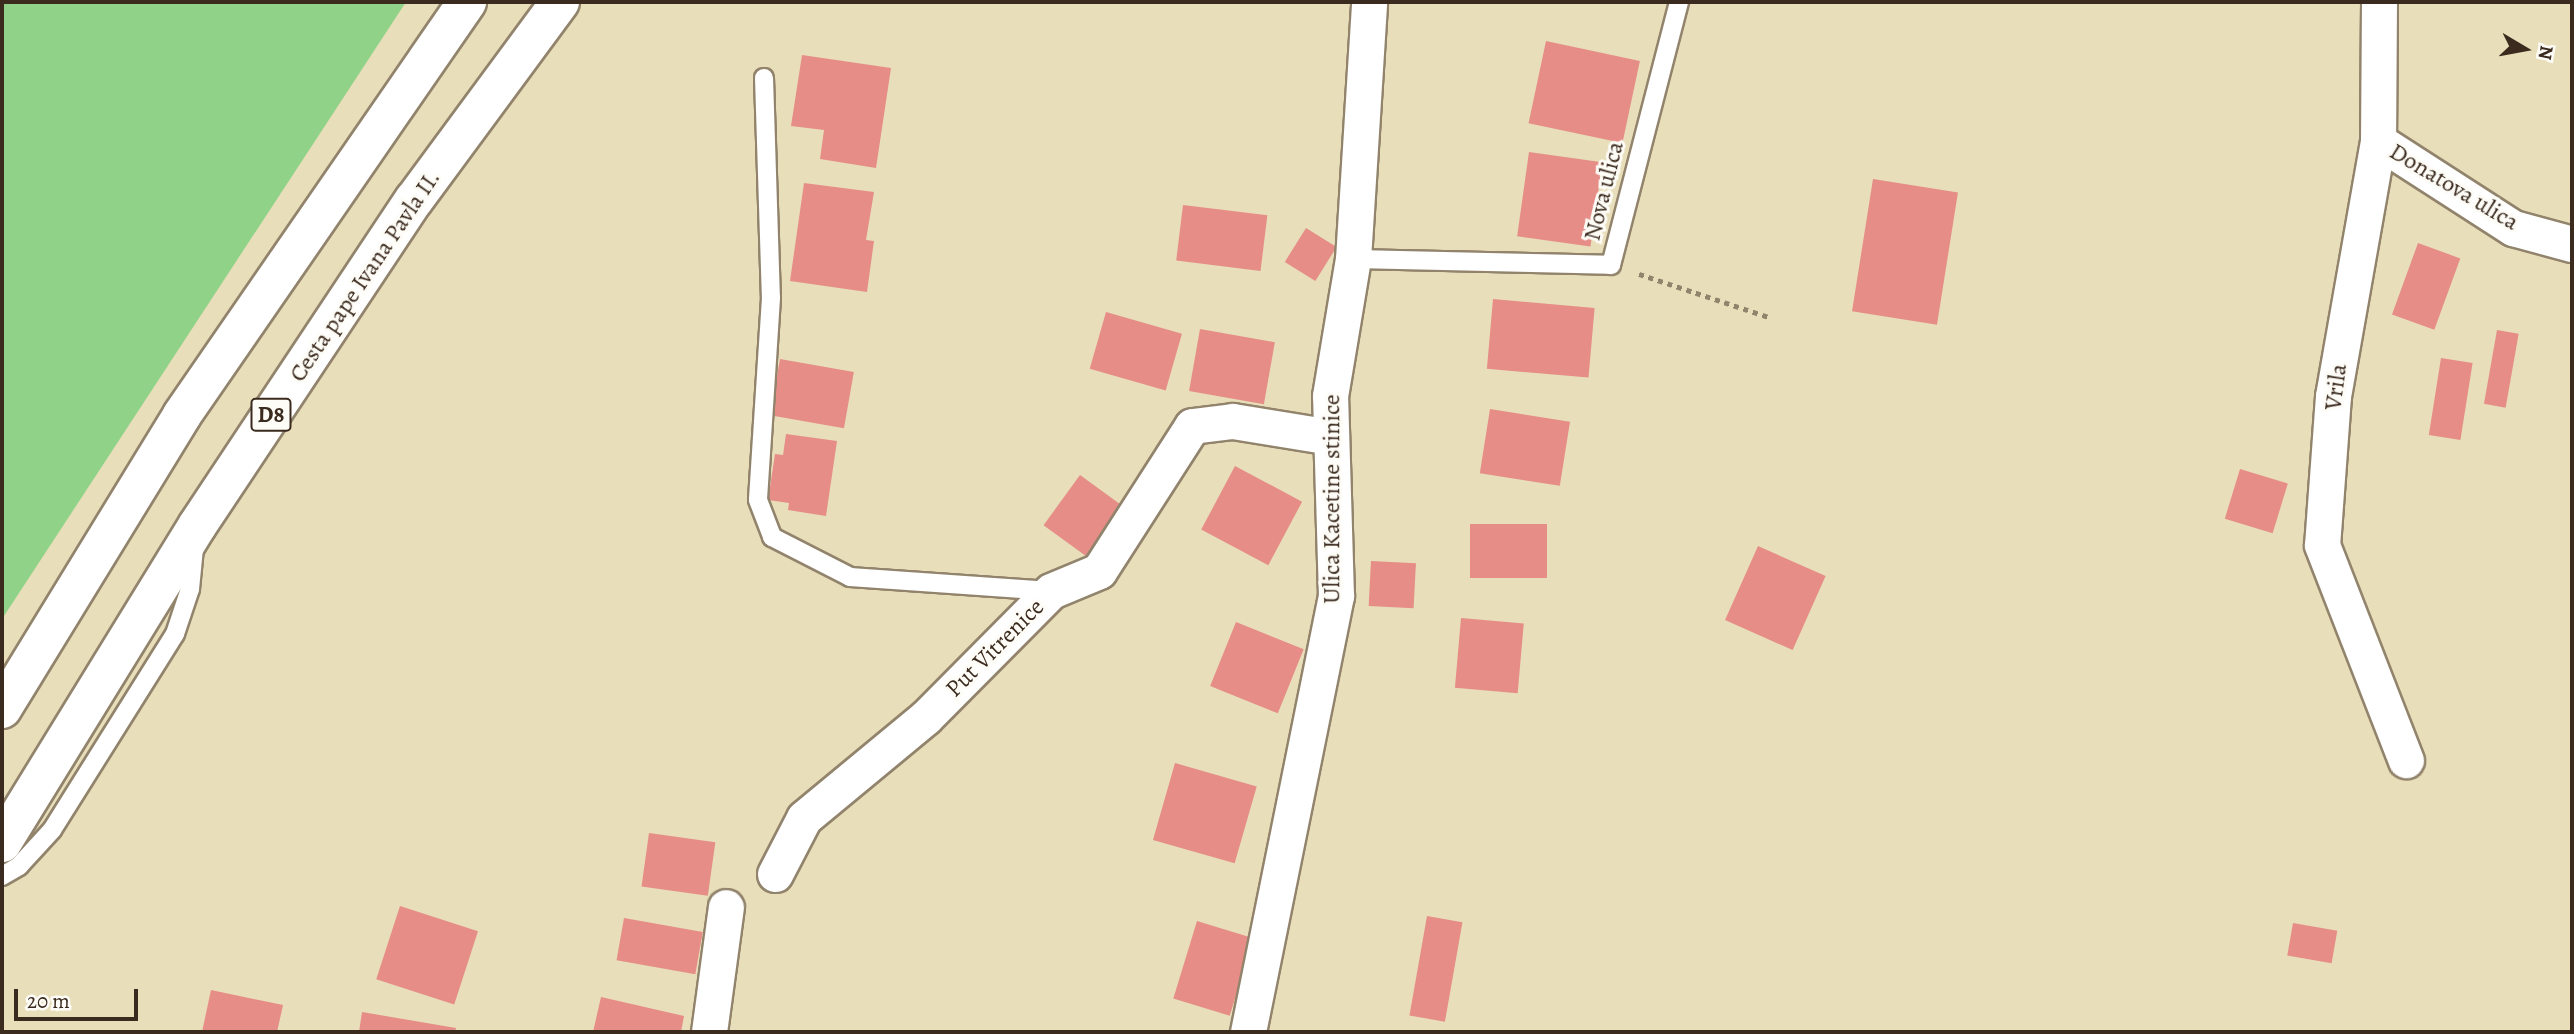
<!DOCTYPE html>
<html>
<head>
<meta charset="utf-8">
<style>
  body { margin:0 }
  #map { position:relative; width:2574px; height:1034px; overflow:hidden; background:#e8deba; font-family:Alegreya,serif }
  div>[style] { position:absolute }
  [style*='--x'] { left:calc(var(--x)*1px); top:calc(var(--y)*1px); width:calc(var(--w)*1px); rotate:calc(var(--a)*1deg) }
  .green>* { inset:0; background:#91d289 }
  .building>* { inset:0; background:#e68d88; transform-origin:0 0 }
  .path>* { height:4.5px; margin-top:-2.25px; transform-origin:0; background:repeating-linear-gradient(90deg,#92846c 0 5px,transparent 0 10px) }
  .roads { filter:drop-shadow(2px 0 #92846c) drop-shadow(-2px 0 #92846c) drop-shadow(0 2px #92846c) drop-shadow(0 -2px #92846c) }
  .service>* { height:18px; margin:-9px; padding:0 9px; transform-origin:9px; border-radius:9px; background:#fff }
  .minor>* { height:35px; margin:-17.5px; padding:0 17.5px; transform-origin:17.5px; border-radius:17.5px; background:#fff }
  .primary>* { height:38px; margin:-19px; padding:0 19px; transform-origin:19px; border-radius:19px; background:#fff }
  span { translate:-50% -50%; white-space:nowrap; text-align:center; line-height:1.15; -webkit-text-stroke:6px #fdfcf7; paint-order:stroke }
  .shield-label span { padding:2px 5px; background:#fdfcf7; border:2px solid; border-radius:5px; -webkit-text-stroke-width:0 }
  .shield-label { font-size:23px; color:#3b2a1e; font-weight:700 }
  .street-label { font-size:24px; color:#3b2a1e }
  .frame { position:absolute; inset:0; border:4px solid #3b2a1e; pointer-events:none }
  .north { position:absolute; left:2490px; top:14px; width:70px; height:70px; -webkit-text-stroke:5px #fdfcf7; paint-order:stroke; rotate:100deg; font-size:19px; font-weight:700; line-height:28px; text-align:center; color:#3b2a1e }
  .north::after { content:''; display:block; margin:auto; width:24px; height:32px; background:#3b2a1e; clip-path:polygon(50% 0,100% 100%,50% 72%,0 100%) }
  .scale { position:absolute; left:14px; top:989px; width:124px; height:32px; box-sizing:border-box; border:4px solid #3b2a1e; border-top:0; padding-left:9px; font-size:21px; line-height:24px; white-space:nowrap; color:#3b2a1e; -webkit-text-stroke:5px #fdfcf7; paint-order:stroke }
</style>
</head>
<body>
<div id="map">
  <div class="green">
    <div style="clip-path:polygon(2px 2px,406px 2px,2px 619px)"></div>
  </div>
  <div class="building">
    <div style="left:1546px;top:41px;width:96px;height:84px;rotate:12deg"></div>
    <div style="clip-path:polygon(802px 55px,891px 68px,876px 168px,820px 159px,824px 130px,791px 126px)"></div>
    <div style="left:1529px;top:152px;width:74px;height:85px;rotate:8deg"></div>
    <div style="left:1873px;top:179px;width:86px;height:134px;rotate:9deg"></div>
    <div style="clip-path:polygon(804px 183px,874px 192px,866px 240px,874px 241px,867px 292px,790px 281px)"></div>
    <div style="left:1183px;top:205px;width:85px;height:56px;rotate:7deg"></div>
    <div style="left:1306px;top:228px;width:36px;height:40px;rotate:32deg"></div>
    <div style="left:2418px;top:243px;width:45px;height:76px;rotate:20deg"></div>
    <div style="left:1493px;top:299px;width:102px;height:70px;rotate:5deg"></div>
    <div style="left:1106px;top:312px;width:79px;height:59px;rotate:16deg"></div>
    <div style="left:1200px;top:329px;width:76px;height:63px;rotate:10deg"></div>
    <div style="left:2497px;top:330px;width:22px;height:75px;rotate:10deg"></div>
    <div style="left:2441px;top:358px;width:32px;height:78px;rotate:9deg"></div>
    <div style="left:780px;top:359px;width:75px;height:57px;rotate:10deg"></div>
    <div style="left:1490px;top:409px;width:81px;height:65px;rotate:9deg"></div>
    <div style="clip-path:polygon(786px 434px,837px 441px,826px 516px,788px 510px,789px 503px,768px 500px,775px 454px,783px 455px)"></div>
    <div style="left:1235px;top:466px;width:76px;height:72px;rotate:28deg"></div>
    <div style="left:2240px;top:469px;width:50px;height:52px;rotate:17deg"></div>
    <div style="left:1080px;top:475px;width:54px;height:62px;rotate:36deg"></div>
    <div style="left:1470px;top:524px;width:77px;height:54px"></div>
    <div style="left:1758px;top:546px;width:74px;height:81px;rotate:24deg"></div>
    <div style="left:1371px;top:561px;width:45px;height:45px;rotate:3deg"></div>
    <div style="left:1461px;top:618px;width:63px;height:70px;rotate:5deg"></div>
    <div style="left:1236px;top:622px;width:73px;height:69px;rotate:22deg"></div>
    <div style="left:1175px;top:763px;width:85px;height:80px;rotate:16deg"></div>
    <div style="left:649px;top:833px;width:67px;height:54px;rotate:8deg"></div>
    <div style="left:400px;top:906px;width:82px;height:77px;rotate:18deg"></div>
    <div style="left:1427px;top:916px;width:36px;height:101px;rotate:10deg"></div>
    <div style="left:624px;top:918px;width:80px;height:43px;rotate:10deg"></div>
    <div style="left:1197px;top:921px;width:59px;height:81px;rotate:17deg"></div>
    <div style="left:2293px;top:923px;width:45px;height:33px;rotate:10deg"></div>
    <div style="clip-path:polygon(211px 990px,283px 1005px,277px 1032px,202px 1032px)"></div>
    <div style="clip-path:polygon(601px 997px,684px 1016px,681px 1032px,593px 1032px)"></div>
    <div style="clip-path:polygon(362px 1012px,456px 1028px,455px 1032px,359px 1032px)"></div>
  </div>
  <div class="path">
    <div style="--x:1639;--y:274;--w:137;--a:18.3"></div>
  </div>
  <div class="roads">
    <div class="service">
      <div style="--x:764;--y:78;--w:220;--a:88.2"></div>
      <div style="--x:771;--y:298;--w:202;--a:93.7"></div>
      <div style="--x:758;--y:500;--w:40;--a:69"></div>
      <div style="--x:772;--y:537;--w:88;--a:27.1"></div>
      <div style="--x:850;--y:577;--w:201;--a:4"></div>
      <div style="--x:1353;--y:259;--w:258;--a:1.3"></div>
      <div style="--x:1611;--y:265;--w:272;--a:-75.5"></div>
      <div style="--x:2;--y:876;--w:20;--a:-30"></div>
      <div style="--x:19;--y:866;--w:49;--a:-47.5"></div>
      <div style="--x:52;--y:830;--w:231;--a:-57.9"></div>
      <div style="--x:175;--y:634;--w:47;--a:-71.6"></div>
      <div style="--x:190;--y:589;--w:41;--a:-84.4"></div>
    </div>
    <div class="minor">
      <div style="--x:2379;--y:2;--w:139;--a:90.4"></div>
      <div style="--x:2378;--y:141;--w:259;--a:100"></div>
      <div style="--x:2333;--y:396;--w:149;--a:94.2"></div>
      <div style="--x:2322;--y:545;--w:231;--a:68.7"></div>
      <div style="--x:2378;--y:141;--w:161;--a:32.8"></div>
      <div style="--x:2513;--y:228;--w:61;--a:15.2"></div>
      <div style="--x:775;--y:874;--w:63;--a:-62.6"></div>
      <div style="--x:804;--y:818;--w:158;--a:-39.6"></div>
      <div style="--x:926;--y:717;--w:177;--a:-45.2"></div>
      <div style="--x:1051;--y:591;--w:52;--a:-22.6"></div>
      <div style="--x:1099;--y:571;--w:172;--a:-57.3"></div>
      <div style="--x:1192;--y:426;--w:41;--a:-7"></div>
      <div style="--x:1233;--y:421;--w:99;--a:9.3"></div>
      <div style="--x:709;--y:1032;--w:126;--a:-82.3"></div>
      <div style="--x:1248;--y:1032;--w:445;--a:-78.6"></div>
      <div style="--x:1336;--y:596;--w:200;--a:-91.7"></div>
      <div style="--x:1330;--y:396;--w:139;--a:-80.5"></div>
      <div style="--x:1353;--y:259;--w:257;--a:-86.4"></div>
    </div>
    <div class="primary">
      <div style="--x:2;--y:709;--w:345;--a:-58.5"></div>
      <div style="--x:182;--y:415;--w:502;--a:-55.39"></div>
      <div style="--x:2;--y:843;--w:372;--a:-58.4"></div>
      <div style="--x:197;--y:526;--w:392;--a:-56.4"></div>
      <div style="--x:414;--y:200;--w:246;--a:-53.6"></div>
    </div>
  </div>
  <div class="shield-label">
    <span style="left:271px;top:415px">D8</span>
  </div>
  <div class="street-label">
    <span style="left:2454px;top:187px;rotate:31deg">Donatova ulica</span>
    <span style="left:1604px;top:191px;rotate:-76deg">Nova ulica</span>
    <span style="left:365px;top:276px;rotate:-56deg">Cesta pape Ivana Pavla II.</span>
    <span style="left:2336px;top:387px;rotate:-82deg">Vrila</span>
    <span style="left:1332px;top:499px;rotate:-90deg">Ulica Kacetine stinice</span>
    <span style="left:995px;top:648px;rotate:-45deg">Put Vitrenice</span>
  </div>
  <div class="frame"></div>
  <div class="north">N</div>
  <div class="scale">20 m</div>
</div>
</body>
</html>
